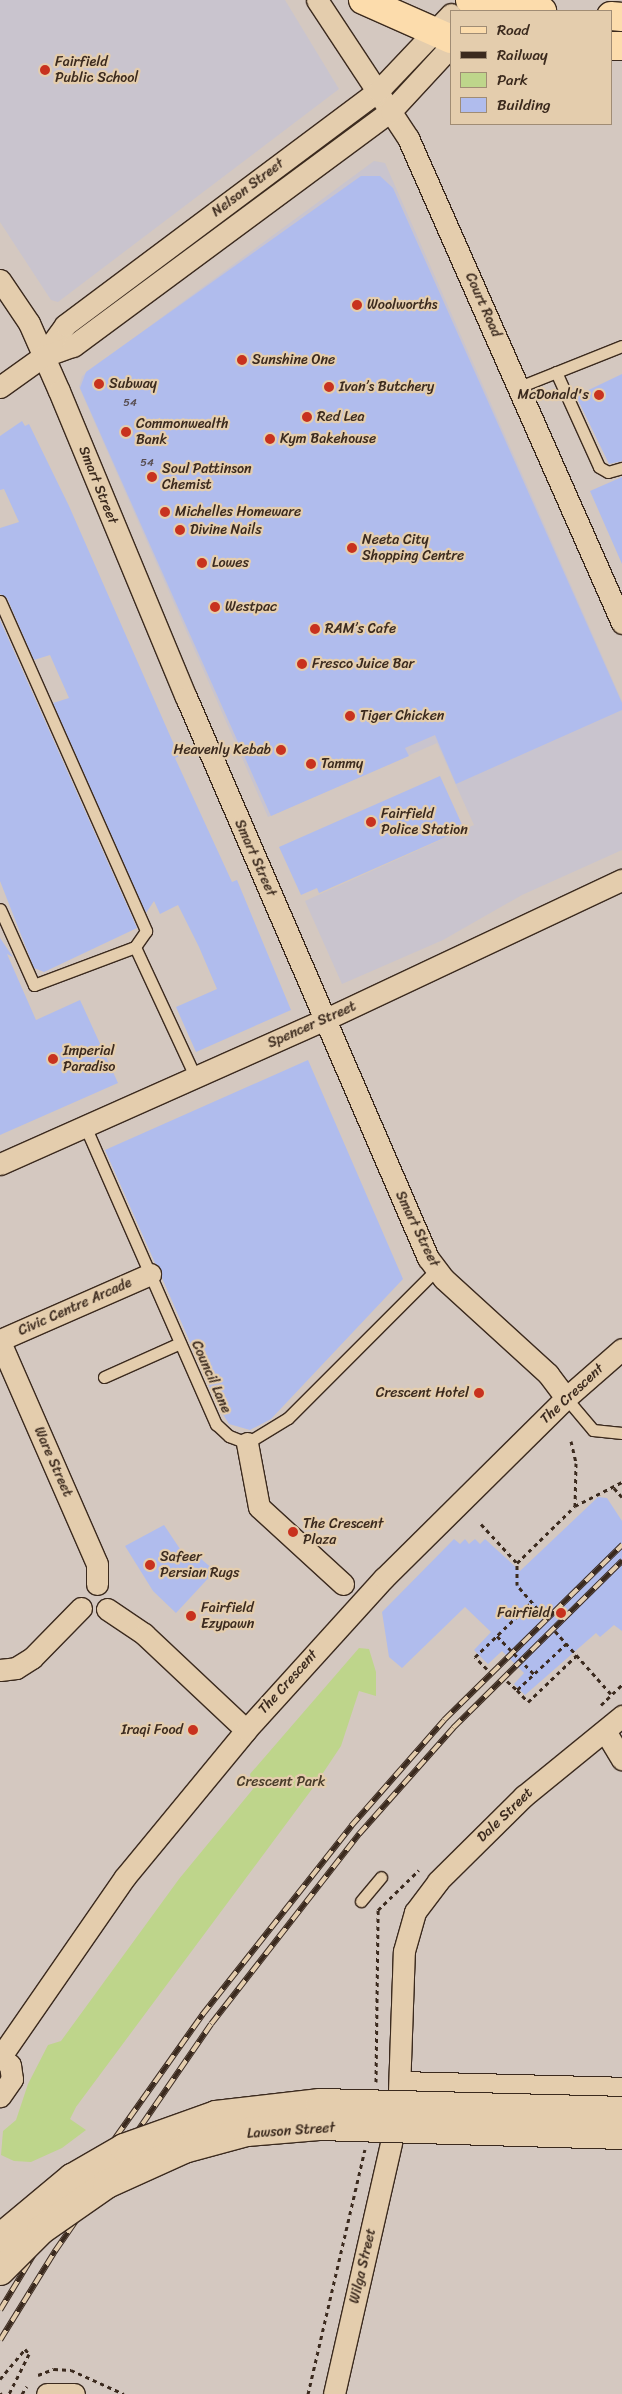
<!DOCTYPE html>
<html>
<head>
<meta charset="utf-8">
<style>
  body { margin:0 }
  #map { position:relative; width:622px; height:2394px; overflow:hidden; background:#d4c8c0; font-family:Sriracha,sans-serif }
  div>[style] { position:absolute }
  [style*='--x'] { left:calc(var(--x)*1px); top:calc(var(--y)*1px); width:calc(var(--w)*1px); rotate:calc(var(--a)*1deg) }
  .built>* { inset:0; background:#c9c4ce }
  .green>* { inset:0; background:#bed58b }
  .building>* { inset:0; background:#b0bced }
  .path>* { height:3px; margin-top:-1.5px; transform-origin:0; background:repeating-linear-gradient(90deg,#3b2a1e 0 4px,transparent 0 8px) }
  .roads { filter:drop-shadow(1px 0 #3b2a1e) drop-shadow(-1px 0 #3b2a1e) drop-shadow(0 1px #3b2a1e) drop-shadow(0 -1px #3b2a1e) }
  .lane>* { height:11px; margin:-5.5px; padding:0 5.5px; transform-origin:5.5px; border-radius:5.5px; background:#e4cdad }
  .street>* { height:21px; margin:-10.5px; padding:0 10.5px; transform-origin:10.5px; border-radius:10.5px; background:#e4cdad }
  .primary>* { height:28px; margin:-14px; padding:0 14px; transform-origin:14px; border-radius:14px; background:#fcdcac }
  .rail>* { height:5.5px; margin-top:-2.75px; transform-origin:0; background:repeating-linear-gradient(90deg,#e4cdad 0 11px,#3b2a1e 0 22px); box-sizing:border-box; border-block:1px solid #3b2a1e }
  .path-bridge>* { height:3px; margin-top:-1.5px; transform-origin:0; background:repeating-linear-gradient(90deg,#3b2a1e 0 4px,transparent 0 8px) }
  .bridges { filter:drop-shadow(1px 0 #3b2a1e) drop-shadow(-1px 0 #3b2a1e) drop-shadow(0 1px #3b2a1e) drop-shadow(0 -1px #3b2a1e) }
  .secondary-bridge>* { height:28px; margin:-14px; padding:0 14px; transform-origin:14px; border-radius:14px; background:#e4cdad }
  .dots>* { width:14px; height:14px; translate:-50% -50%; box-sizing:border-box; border:2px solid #e4cdad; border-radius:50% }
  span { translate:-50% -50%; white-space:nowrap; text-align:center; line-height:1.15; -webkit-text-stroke:4.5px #e4cdad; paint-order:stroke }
  .number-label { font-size:11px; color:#584e52 }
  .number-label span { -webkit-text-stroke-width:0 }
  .poi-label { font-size:14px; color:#3b2a1e }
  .left { translate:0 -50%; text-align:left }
  .right { translate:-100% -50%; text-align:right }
  .street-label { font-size:14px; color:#3b2a1e }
  .park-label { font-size:14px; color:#483b29 }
  .legend { position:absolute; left:450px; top:10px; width:162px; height:115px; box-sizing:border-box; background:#e4cdad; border:1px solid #a08c74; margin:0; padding:6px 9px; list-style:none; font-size:15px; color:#3b2a1e }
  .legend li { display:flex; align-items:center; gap:10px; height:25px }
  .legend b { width:25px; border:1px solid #a08c74 }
</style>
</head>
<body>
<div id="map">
  <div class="built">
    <div style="clip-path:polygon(0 0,285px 0,339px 89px,58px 302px,51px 300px,0 222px)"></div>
    <div style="clip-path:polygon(374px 161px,385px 163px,622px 701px,622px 850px,522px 895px,443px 940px,342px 984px,305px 901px,474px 825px,437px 743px,268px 817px,79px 387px,82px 376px)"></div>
  </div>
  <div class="green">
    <div style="clip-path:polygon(359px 1648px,369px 1649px,376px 1672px,376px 1696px,359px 1691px,341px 1746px,315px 1785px,76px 2107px,70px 2119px,86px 2130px,62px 2148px,31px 2162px,14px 2161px,1px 2155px,3px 2131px,16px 2120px,28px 2084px,48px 2045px,61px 2041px,179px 1879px,253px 1789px,250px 1774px)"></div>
  </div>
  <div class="building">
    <div style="clip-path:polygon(361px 176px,380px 176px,393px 188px,622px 703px,622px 710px,456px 784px,435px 735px,405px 748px,409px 756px,271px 816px,80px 388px,86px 372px)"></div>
    <div style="clip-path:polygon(622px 374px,622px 461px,609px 464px,576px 396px)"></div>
    <div style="clip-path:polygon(22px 421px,25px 426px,29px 424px,69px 506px,179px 756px,175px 758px,232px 882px,237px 880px,291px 1010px,196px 1052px,176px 1007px,217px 989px,199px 947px,178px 905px,160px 914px,154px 901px,146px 913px,53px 703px,69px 698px,50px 655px,34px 660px,7px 598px,0 594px,0 528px,19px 522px,4px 489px,0 490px,0 436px)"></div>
    <div style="clip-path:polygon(622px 477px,622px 564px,590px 491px)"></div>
    <div style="clip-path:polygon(0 620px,137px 928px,44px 972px,34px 968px,0 881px)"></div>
    <div style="clip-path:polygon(440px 776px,464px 829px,319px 893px,317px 888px,301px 895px,279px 847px)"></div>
    <div style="clip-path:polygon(0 938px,13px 957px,7px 954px,36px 1020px,80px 1000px,118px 1083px,0 1135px)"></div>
    <div style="clip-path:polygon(308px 1060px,403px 1279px,271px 1419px,250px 1430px,229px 1424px,218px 1406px,162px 1278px,161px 1269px,155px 1263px,105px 1150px)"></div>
    <div style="clip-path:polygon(598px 1497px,607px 1498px,622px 1521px,622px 1631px,614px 1625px,600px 1637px,596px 1633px,525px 1695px,514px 1684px,524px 1673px,502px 1651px,488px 1664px,474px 1650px,491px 1632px,465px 1607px,402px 1668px,389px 1657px,382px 1612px,454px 1539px,460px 1544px,465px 1539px,469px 1544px,475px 1539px,480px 1544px,485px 1539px,520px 1571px)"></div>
    <div style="clip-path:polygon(164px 1525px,186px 1558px,192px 1551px,215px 1571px,176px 1613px,153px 1591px,125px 1546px)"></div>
  </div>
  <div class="path">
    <div style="--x:571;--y:1441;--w:23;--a:77"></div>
    <div style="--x:576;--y:1463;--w:43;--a:91.3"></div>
    <div style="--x:614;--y:1488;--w:12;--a:48"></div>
    <div style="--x:481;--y:1524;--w:53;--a:47.3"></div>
    <div style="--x:543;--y:1615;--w:40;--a:-131"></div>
    <div style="--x:517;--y:1585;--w:22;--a:-90"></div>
    <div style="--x:517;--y:1563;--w:81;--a:-44.5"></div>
    <div style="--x:575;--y:1506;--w:53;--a:-27.1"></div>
    <div style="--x:555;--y:1631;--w:84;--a:48.4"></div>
    <div style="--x:567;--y:1643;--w:69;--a:136.8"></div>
    <div style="--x:517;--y:1690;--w:16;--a:47"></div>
    <div style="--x:528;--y:1702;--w:68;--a:-43.8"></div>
    <div style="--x:487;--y:1669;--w:17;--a:-135"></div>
    <div style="--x:475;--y:1657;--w:79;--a:-44"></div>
    <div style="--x:507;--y:1681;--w:13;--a:42"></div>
    <div style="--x:601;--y:1705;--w:29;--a:-44"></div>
    <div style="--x:376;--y:2082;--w:172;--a:-89.3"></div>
    <div style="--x:378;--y:1910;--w:57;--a:-44.3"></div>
    <div style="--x:38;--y:2375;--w:17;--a:-21"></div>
    <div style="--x:54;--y:2369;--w:17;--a:3"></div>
    <div style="--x:71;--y:2370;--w:58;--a:24.4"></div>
    <div style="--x:0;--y:2379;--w:39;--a:-50"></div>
    <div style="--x:25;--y:2349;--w:6;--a:51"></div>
    <div style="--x:29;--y:2354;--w:45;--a:116.6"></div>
    <div style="--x:0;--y:2393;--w:2;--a:27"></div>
    <div style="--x:22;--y:2394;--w:9;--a:-58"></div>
    <div style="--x:308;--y:2394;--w:251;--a:-76.9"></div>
  </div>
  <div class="roads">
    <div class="lane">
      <div style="--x:556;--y:372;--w:104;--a:65.6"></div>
      <div style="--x:599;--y:467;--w:10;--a:29"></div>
      <div style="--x:608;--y:472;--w:15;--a:-16"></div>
      <div style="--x:519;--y:387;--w:111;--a:-21.7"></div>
      <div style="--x:0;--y:601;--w:361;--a:66.1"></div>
      <div style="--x:146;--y:931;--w:19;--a:125"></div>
      <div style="--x:135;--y:947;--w:108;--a:159.4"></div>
      <div style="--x:34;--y:985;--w:83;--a:-114.1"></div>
      <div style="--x:135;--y:947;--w:142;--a:65.1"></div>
      <div style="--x:85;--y:1126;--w:326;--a:66.3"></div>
      <div style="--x:216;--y:1424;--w:18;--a:43"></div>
      <div style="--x:229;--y:1436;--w:19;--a:21"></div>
      <div style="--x:247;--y:1443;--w:48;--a:-31.4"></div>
      <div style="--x:288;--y:1418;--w:209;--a:-45"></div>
      <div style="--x:104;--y:1377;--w:83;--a:-24.1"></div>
      <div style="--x:566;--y:1398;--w:42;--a:49.8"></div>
      <div style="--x:593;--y:1430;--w:29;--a:6"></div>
      <div style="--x:361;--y:1901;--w:31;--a:-50"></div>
    </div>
    <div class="street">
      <div style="--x:317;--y:0;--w:165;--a:56.6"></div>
      <div style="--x:408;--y:138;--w:530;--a:66.19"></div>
      <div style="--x:0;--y:280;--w:52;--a:56"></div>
      <div style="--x:29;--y:323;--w:74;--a:66.2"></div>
      <div style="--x:59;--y:391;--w:331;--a:67.5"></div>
      <div style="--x:186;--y:697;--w:611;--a:66.67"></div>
      <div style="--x:428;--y:1258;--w:26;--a:53"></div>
      <div style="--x:444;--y:1279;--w:141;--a:42.4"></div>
      <div style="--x:548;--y:1374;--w:30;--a:53"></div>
      <div style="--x:42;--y:357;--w:39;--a:-54"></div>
      <div style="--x:65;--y:325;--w:391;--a:-36.8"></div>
      <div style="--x:378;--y:91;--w:106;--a:-46.5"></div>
      <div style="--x:0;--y:387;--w:52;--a:-35.5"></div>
      <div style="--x:42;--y:357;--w:33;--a:-20"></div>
      <div style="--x:73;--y:346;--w:395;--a:-36.5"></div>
      <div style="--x:391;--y:111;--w:88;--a:-47.3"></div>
      <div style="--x:0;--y:1164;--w:357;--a:-24"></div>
      <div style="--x:326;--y:1019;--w:327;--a:-25.2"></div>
      <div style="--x:0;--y:1340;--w:164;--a:-23.7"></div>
      <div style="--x:0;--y:1342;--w:242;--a:66.4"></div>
      <div style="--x:97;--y:1564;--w:20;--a:90"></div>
      <div style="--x:247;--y:1443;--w:65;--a:79.4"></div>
      <div style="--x:259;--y:1507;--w:114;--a:42.5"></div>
      <div style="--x:107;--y:1609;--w:45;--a:34"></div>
      <div style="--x:144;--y:1634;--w:140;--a:43.3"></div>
      <div style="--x:0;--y:1670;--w:16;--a:-7"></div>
      <div style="--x:16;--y:1668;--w:19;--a:-32"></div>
      <div style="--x:32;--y:1658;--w:70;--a:-45.6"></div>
      <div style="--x:605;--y:1731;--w:33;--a:59"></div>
      <div style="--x:0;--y:2056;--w:13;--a:42"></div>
      <div style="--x:10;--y:2065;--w:14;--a:82"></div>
      <div style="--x:12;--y:2079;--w:21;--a:125"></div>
      <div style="--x:1;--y:2056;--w:218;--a:-55.3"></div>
      <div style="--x:125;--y:1877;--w:190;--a:-50.5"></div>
      <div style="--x:246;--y:1730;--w:205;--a:-47.8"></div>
      <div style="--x:384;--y:1578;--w:256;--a:-44.7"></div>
      <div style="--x:566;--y:1398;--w:74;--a:-41.2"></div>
      <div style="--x:400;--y:2082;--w:222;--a:1.5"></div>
      <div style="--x:399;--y:2091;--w:140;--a:-88"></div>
      <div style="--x:404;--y:1951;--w:41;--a:-74.2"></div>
      <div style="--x:415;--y:1912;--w:39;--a:-53"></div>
      <div style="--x:438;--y:1881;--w:121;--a:-44.7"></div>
      <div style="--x:524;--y:1796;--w:127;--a:-39.2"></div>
      <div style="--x:47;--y:2394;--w:27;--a:0"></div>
      <div style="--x:334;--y:2394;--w:262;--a:-77.2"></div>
    </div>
    <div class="primary">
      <div style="--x:363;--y:0;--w:96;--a:23.9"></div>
      <div style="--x:470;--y:0;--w:73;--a:8.7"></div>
      <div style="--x:611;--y:16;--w:11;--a:5"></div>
      <div style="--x:611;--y:46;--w:11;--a:0"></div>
    </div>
  </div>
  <div class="rail">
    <div style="--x:0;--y:2310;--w:77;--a:-58.8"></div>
    <div style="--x:40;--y:2244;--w:281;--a:-54.7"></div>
    <div style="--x:202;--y:2015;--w:241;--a:-51.7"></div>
    <div style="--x:351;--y:1826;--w:141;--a:-48.7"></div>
    <div style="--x:444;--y:1720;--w:250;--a:-44.5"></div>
    <div style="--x:0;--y:2340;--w:105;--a:-58.3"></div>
    <div style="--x:55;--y:2251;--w:275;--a:-55.5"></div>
    <div style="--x:211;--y:2024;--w:241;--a:-52.1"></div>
    <div style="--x:359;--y:1834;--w:142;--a:-48.4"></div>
    <div style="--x:453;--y:1728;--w:238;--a:-44.7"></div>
  </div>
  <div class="path-bridge">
    <div style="--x:497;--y:1636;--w:53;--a:45.8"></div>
  </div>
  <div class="bridges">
    <div class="secondary-bridge">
      <div style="--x:0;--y:2238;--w:94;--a:-39.8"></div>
      <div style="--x:72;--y:2178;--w:60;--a:-30"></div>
      <div style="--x:124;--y:2148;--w:98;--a:-19.7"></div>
      <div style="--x:216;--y:2115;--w:105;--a:-6.6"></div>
      <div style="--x:320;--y:2103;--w:302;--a:1.5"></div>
      <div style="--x:0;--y:2271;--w:58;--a:-45"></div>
      <div style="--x:41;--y:2230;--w:80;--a:-34.9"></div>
      <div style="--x:107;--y:2184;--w:85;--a:-24.4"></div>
      <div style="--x:184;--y:2149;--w:65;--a:-15.1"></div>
      <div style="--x:247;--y:2132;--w:72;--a:-4.8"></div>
      <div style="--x:319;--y:2126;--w:303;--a:1.7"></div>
    </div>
  </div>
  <div class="dots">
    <div style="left:45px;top:70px;background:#c8321e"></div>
    <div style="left:357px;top:305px;background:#c8321e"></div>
    <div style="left:242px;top:360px;background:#c8321e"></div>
    <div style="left:99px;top:384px;background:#c8321e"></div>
    <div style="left:329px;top:387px;background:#c8321e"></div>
    <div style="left:599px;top:395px;background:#c8321e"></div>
    <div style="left:307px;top:417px;background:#c8321e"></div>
    <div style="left:126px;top:432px;background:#c8321e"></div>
    <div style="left:270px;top:439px;background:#c8321e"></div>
    <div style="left:152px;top:477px;background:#c8321e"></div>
    <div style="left:165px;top:512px;background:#c8321e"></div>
    <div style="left:180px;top:530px;background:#c8321e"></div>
    <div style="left:352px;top:548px;background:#c8321e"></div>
    <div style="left:202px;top:563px;background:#c8321e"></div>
    <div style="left:215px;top:607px;background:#c8321e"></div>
    <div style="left:315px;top:629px;background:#c8321e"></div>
    <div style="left:302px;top:664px;background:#c8321e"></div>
    <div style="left:350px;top:716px;background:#c8321e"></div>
    <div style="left:281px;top:750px;background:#c8321e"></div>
    <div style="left:311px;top:764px;background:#c8321e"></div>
    <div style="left:371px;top:822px;background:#c8321e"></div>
    <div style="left:53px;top:1059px;background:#c8321e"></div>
    <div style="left:479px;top:1393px;background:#c8321e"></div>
    <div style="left:293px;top:1532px;background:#c8321e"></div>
    <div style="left:150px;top:1565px;background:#c8321e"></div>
    <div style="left:561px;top:1613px;background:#c8321e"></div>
    <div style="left:191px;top:1616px;background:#c8321e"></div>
    <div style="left:193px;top:1730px;background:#c8321e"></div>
  </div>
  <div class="number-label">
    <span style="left:130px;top:403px">54</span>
    <span style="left:147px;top:463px">54</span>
  </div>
  <div class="poi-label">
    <span class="left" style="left:55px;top:70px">Fairfield<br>Public School</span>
    <span class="left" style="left:367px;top:305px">Woolworths</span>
    <span class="left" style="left:252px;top:360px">Sunshine One</span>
    <span class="left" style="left:109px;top:384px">Subway</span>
    <span class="left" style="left:339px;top:387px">Ivan’s Butchery</span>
    <span class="right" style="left:589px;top:395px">McDonald's</span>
    <span class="left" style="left:317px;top:417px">Red Lea</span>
    <span class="left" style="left:136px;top:432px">Commonwealth<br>Bank</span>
    <span class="left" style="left:280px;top:439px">Kym Bakehouse</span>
    <span class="left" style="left:162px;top:477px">Soul Pattinson<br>Chemist</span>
    <span class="left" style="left:175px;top:512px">Michelles Homeware</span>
    <span class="left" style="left:190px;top:530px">Divine Nails</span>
    <span class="left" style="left:362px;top:548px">Neeta City<br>Shopping Centre</span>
    <span class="left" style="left:212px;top:563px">Lowes</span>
    <span class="left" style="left:225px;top:607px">Westpac</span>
    <span class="left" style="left:325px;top:629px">RAM’s Cafe</span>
    <span class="left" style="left:312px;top:664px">Fresco Juice Bar</span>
    <span class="left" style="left:360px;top:716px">Tiger Chicken</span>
    <span class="right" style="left:271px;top:750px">Heavenly Kebab</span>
    <span class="left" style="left:321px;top:764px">Tammy</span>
    <span class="left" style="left:381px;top:822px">Fairfield<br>Police Station</span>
    <span class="left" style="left:63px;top:1059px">Imperial<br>Paradiso</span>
    <span class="right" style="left:469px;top:1393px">Crescent Hotel</span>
    <span class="left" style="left:303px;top:1532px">The Crescent<br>Plaza</span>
    <span class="left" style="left:160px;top:1565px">Safeer<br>Persian Rugs</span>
    <span class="left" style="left:201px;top:1616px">Fairfield<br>Ezypawn</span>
    <span class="right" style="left:550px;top:1613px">Fairfield</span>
    <span class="right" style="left:183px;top:1730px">Iraqi Food</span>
  </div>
  <div class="street-label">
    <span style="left:248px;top:188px;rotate:-37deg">Nelson Street</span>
    <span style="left:483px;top:305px;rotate:66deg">Court Road</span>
    <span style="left:98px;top:485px;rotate:68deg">Smart Street</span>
    <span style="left:255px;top:858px;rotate:66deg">Smart Street</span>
    <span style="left:312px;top:1025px;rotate:-24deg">Spencer Street</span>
    <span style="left:417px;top:1229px;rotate:64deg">Smart Street</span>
    <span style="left:75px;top:1307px;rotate:-24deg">Civic Centre Arcade</span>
    <span style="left:211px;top:1377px;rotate:66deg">Council Lane</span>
    <span style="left:572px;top:1394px;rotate:-43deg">The Crescent</span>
    <span style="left:53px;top:1462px;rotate:66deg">Ware Street</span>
    <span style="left:288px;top:1682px;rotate:-48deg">The Crescent</span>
    <span style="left:505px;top:1815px;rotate:-44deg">Dale Street</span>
    <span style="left:291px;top:2131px;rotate:-4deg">Lawson Street</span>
    <span style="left:363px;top:2266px;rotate:-77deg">Wilga Street</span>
  </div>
  <div class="park-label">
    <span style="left:281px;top:1782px">Crescent Park</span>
  </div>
  <ul class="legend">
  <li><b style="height:6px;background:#fcdcac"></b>Road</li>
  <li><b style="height:6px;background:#3b2a1e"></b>Railway</li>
  <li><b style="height:14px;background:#bed58b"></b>Park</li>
  <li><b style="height:14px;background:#b0bced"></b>Building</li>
  </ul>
</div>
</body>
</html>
